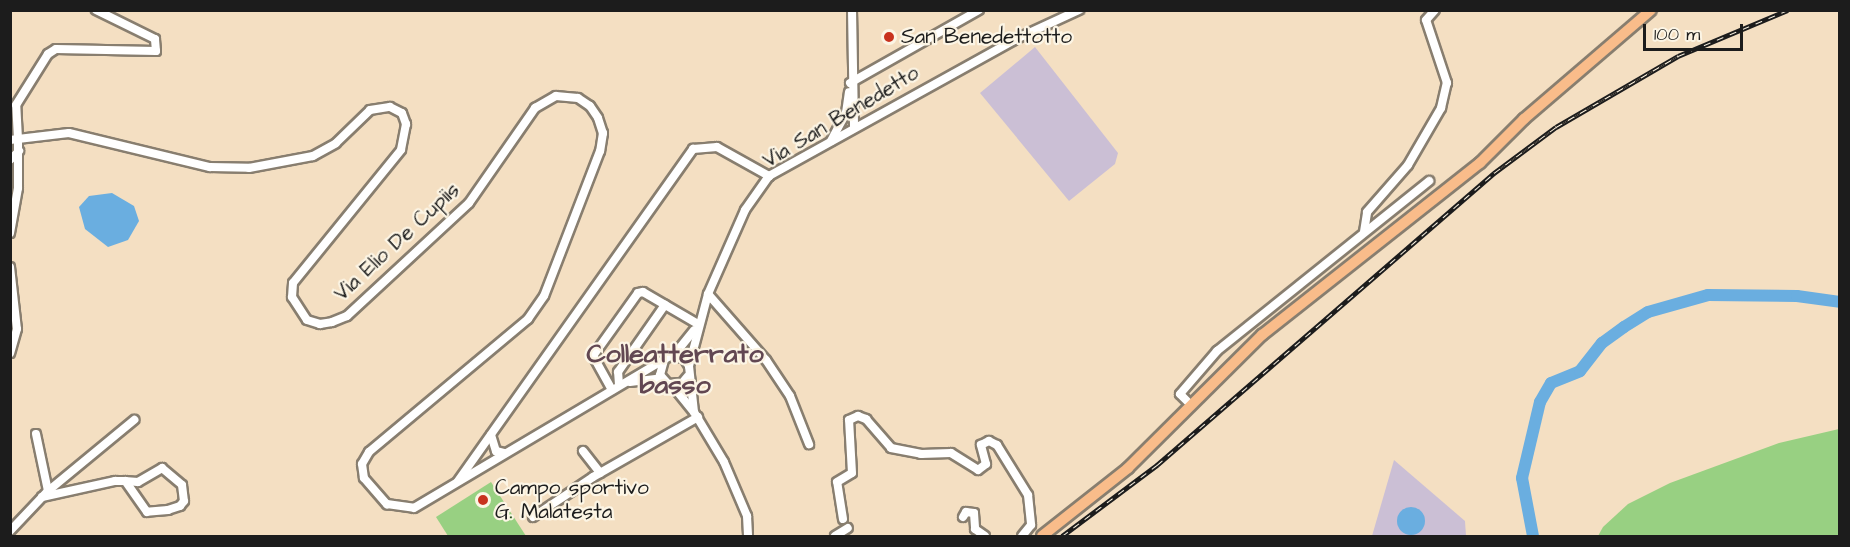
<!DOCTYPE html>
<html>
<head>
<meta charset="utf-8">
<style>
  body { margin:0 }
  #map { position:relative; width:1850px; height:547px; overflow:hidden; background:#f4dfc2; font-family:"Architects Daughter",sans-serif }
  div>[style] { position:absolute }
  [style*='--x'] { left:calc(var(--x)*1px); top:calc(var(--y)*1px); width:calc(var(--w)*1px); rotate:calc(var(--a)*1deg) }
  .industrial>* { inset:0; background:#cbbfd5 }
  .green>* { inset:0; background:#98d082 }
  .water>* { inset:0; background:#6aaee0 }
  .round { border-radius:50% }
  .river>* { height:12px; margin:-6px; padding:0 6px; transform-origin:6px; border-radius:6px; background:#6aaee0 }
  .roads { filter:drop-shadow(2px 0 #887e6f) drop-shadow(-2px 0 #887e6f) drop-shadow(0 2px #887e6f) drop-shadow(0 -2px #887e6f) }
  .minor>* { height:8px; margin:-4px; padding:0 4px; transform-origin:4px; border-radius:4px; background:#fff }
  .major>* { height:10px; margin:-5px; padding:0 5px; transform-origin:5px; border-radius:5px; background:#f9bc8a }
  .rail>* { height:4.5px; margin-top:-2.25px; transform-origin:0; background:repeating-linear-gradient(90deg,#fcf5e5 0 7px,#1c1c1c 0 14px); box-sizing:border-box; border-block:2px solid #1c1c1c }
  .dots>* { width:16px; height:16px; translate:-50% -50%; box-sizing:border-box; border:3px solid #fcf5e5; border-radius:50% }
  span { translate:-50% -50%; white-space:nowrap; text-align:center; line-height:1.15; -webkit-text-stroke:4.5px #fcf5e5; paint-order:stroke }
  .poi-label { font-size:21px; color:#1c1c1c }
  .left { translate:0 -50%; text-align:left }
  .street-label { font-size:21px; color:#1c1c1c }
  .district-label { font-size:27px; color:#624752; font-weight:700 }
  .frame { position:absolute; inset:0; border:12px solid #1c1c1c; pointer-events:none }
  .scale { position:absolute; left:1643px; top:24px; width:100px; height:27px; box-sizing:border-box; border:3px solid #1c1c1c; border-top:0; padding-left:8px; font-size:18px; line-height:21px; white-space:nowrap; color:#1c1c1c; -webkit-text-stroke:4px #fcf5e5; paint-order:stroke }
</style>
</head>
<body>
<div id="map">
  <div class="industrial">
    <div style="clip-path:polygon(1035px 47px,1118px 153px,1115px 164px,1069px 201px,980px 93px)"></div>
    <div style="clip-path:polygon(1394px 460px,1465px 521px,1466px 536px,1372px 536px)"></div>
  </div>
  <div class="green">
    <div style="clip-path:polygon(1839px 429px,1839px 536px,1598px 536px,1603px 527px,1628px 504px,1670px 483px,1779px 443px)"></div>
    <div style="clip-path:polygon(491px 482px,526px 536px,448px 536px,436px 517px)"></div>
  </div>
  <div class="water">
    <div style="clip-path:polygon(112px 193px,134px 206px,139px 221px,128px 240px,108px 247px,85px 229px,79px 207px,89px 196px)"></div>
    <div class="round" style="left:1397px;top:507px;width:28px;height:28px"></div>
  </div>
  <div class="river">
    <div style="--x:1533;--y:536;--w:59;--a:-100.7"></div>
    <div style="--x:1522;--y:478;--w:78;--a:-76.7"></div>
    <div style="--x:1540;--y:402;--w:22;--a:-60"></div>
    <div style="--x:1551;--y:383;--w:31;--a:-22"></div>
    <div style="--x:1580;--y:371;--w:36;--a:-52"></div>
    <div style="--x:1602;--y:343;--w:27;--a:-36"></div>
    <div style="--x:1624;--y:327;--w:28;--a:-32"></div>
    <div style="--x:1648;--y:312;--w:62;--a:-15.8"></div>
    <div style="--x:1708;--y:295;--w:89;--a:0.6"></div>
    <div style="--x:1797;--y:296;--w:43;--a:7.9"></div>
  </div>
  <div class="roads">
    <div class="minor">
      <div style="--x:852;--y:10;--w:118;--a:89"></div>
      <div style="--x:850;--y:83;--w:148;--a:-29.5"></div>
      <div style="--x:10;--y:140;--w:8;--a:-7"></div>
      <div style="--x:18;--y:139;--w:34;--a:-93"></div>
      <div style="--x:16;--y:105;--w:60;--a:-57.9"></div>
      <div style="--x:48;--y:54;--w:9;--a:-32"></div>
      <div style="--x:56;--y:49;--w:100;--a:1.1"></div>
      <div style="--x:156;--y:51;--w:12;--a:-95"></div>
      <div style="--x:155;--y:39;--w:66;--a:-153.8"></div>
      <div style="--x:831;--y:141;--w:32;--a:-62"></div>
      <div style="--x:846;--y:113;--w:21;--a:-82"></div>
      <div style="--x:10;--y:160;--w:13;--a:-45"></div>
      <div style="--x:1364;--y:232;--w:20;--a:-81"></div>
      <div style="--x:1367;--y:212;--w:62;--a:-48.9"></div>
      <div style="--x:1408;--y:165;--w:66;--a:-59.9"></div>
      <div style="--x:1441;--y:108;--w:26;--a:-77"></div>
      <div style="--x:1447;--y:83;--w:66;--a:-108.4"></div>
      <div style="--x:1426;--y:20;--w:13;--a:-48"></div>
      <div style="--x:10;--y:233;--w:46;--a:-79.9"></div>
      <div style="--x:18;--y:188;--w:49;--a:-90"></div>
      <div style="--x:18;--y:139;--w:51;--a:-6.7"></div>
      <div style="--x:69;--y:133;--w:145;--a:13.6"></div>
      <div style="--x:210;--y:167;--w:39;--a:1"></div>
      <div style="--x:249;--y:168;--w:65;--a:-10.6"></div>
      <div style="--x:313;--y:156;--w:26;--a:-29"></div>
      <div style="--x:336;--y:143;--w:47;--a:-44.1"></div>
      <div style="--x:370;--y:110;--w:20;--a:-9"></div>
      <div style="--x:390;--y:107;--w:13;--a:27"></div>
      <div style="--x:402;--y:113;--w:12;--a:70"></div>
      <div style="--x:406;--y:124;--w:26;--a:101"></div>
      <div style="--x:401;--y:150;--w:171;--a:129.1"></div>
      <div style="--x:293;--y:283;--w:14;--a:94"></div>
      <div style="--x:292;--y:297;--w:27;--a:57"></div>
      <div style="--x:307;--y:320;--w:14;--a:17"></div>
      <div style="--x:320;--y:324;--w:12;--a:-9"></div>
      <div style="--x:332;--y:322;--w:16;--a:-22"></div>
      <div style="--x:347;--y:316;--w:166;--a:-42.8"></div>
      <div style="--x:469;--y:203;--w:116;--a:-55.2"></div>
      <div style="--x:535;--y:108;--w:24;--a:-30"></div>
      <div style="--x:556;--y:96;--w:22;--a:5"></div>
      <div style="--x:578;--y:98;--w:14;--a:34"></div>
      <div style="--x:590;--y:106;--w:14;--a:56"></div>
      <div style="--x:598;--y:118;--w:16;--a:72"></div>
      <div style="--x:603;--y:133;--w:18;--a:99"></div>
      <div style="--x:600;--y:151;--w:155;--a:111.1"></div>
      <div style="--x:544;--y:296;--w:28;--a:125"></div>
      <div style="--x:528;--y:319;--w:207;--a:140.1"></div>
      <div style="--x:369;--y:452;--w:14;--a:120"></div>
      <div style="--x:362;--y:464;--w:14;--a:82"></div>
      <div style="--x:364;--y:478;--w:35;--a:49"></div>
      <div style="--x:387;--y:504;--w:27;--a:8"></div>
      <div style="--x:414;--y:508;--w:298;--a:-30.7"></div>
      <div style="--x:670;--y:356;--w:14;--a:8"></div>
      <div style="--x:684;--y:358;--w:9;--a:58"></div>
      <div style="--x:689;--y:366;--w:46;--a:83.8"></div>
      <div style="--x:10;--y:267;--w:62;--a:83.6"></div>
      <div style="--x:17;--y:329;--w:25;--a:106"></div>
      <div style="--x:708;--y:294;--w:88;--a:48.7"></div>
      <div style="--x:766;--y:360;--w:43;--a:56.3"></div>
      <div style="--x:790;--y:396;--w:52;--a:68.4"></div>
      <div style="--x:674;--y:355;--w:32;--a:-51"></div>
      <div style="--x:664;--y:360;--w:16;--a:105"></div>
      <div style="--x:660;--y:375;--w:12;--a:48"></div>
      <div style="--x:668;--y:384;--w:14;--a:-4"></div>
      <div style="--x:682;--y:383;--w:9;--a:-49"></div>
      <div style="--x:689;--y:366;--w:74;--a:-75.2"></div>
      <div style="--x:708;--y:294;--w:92;--a:-66.2"></div>
      <div style="--x:745;--y:210;--w:42;--a:-54.8"></div>
      <div style="--x:769;--y:176;--w:280;--a:-29"></div>
      <div style="--x:1014;--y:40;--w:72;--a:-24.8"></div>
      <div style="--x:630;--y:382;--w:32;--a:-7"></div>
      <div style="--x:619;--y:385;--w:13;--a:-94"></div>
      <div style="--x:618;--y:372;--w:82;--a:-55"></div>
      <div style="--x:672;--y:385;--w:35;--a:51"></div>
      <div style="--x:694;--y:412;--w:58;--a:59"></div>
      <div style="--x:724;--y:462;--w:59;--a:66.9"></div>
      <div style="--x:747;--y:516;--w:20;--a:87"></div>
      <div style="--x:612;--y:390;--w:39;--a:-119"></div>
      <div style="--x:593;--y:356;--w:77;--a:-54.5"></div>
      <div style="--x:638;--y:293;--w:5;--a:-11"></div>
      <div style="--x:643;--y:292;--w:64;--a:30.2"></div>
      <div style="--x:1190;--y:404;--w:14;--a:-135"></div>
      <div style="--x:1180;--y:394;--w:57;--a:-49.3"></div>
      <div style="--x:1217;--y:351;--w:272;--a:-38.7"></div>
      <div style="--x:36;--y:434;--w:58;--a:78.1"></div>
      <div style="--x:491;--y:435;--w:17;--a:73"></div>
      <div style="--x:496;--y:451;--w:9;--a:13"></div>
      <div style="--x:583;--y:451;--w:28;--a:52"></div>
      <div style="--x:458;--y:481;--w:407;--a:-54.7"></div>
      <div style="--x:693;--y:149;--w:24;--a:-5"></div>
      <div style="--x:717;--y:147;--w:60;--a:29.1"></div>
      <div style="--x:42;--y:497;--w:75;--a:-12.4"></div>
      <div style="--x:115;--y:481;--w:10;--a:0"></div>
      <div style="--x:125;--y:481;--w:13;--a:4"></div>
      <div style="--x:138;--y:482;--w:28;--a:-30"></div>
      <div style="--x:162;--y:468;--w:26;--a:40"></div>
      <div style="--x:182;--y:485;--w:16;--a:83"></div>
      <div style="--x:184;--y:501;--w:6;--a:129"></div>
      <div style="--x:180;--y:506;--w:13;--a:162"></div>
      <div style="--x:168;--y:510;--w:21;--a:175"></div>
      <div style="--x:147;--y:512;--w:38;--a:-125"></div>
      <div style="--x:533;--y:517;--w:72;--a:-33.7"></div>
      <div style="--x:593;--y:477;--w:121;--a:-29.7"></div>
      <div style="--x:963;--y:517;--w:6;--a:-59"></div>
      <div style="--x:966;--y:512;--w:8;--a:7"></div>
      <div style="--x:974;--y:513;--w:16;--a:86"></div>
      <div style="--x:975;--y:529;--w:12;--a:35"></div>
      <div style="--x:843;--y:519;--w:37;--a:-99"></div>
      <div style="--x:837;--y:482;--w:17;--a:-31"></div>
      <div style="--x:852;--y:473;--w:53;--a:-93.2"></div>
      <div style="--x:849;--y:420;--w:10;--a:-24"></div>
      <div style="--x:858;--y:416;--w:9;--a:21"></div>
      <div style="--x:866;--y:419;--w:38;--a:49"></div>
      <div style="--x:891;--y:448;--w:31;--a:11"></div>
      <div style="--x:921;--y:454;--w:30;--a:-2"></div>
      <div style="--x:951;--y:453;--w:32;--a:32"></div>
      <div style="--x:978;--y:470;--w:10;--a:-37"></div>
      <div style="--x:986;--y:464;--w:20;--a:-105"></div>
      <div style="--x:981;--y:445;--w:9;--a:-27"></div>
      <div style="--x:989;--y:441;--w:9;--a:27"></div>
      <div style="--x:997;--y:445;--w:59;--a:58.2"></div>
      <div style="--x:1028;--y:495;--w:30;--a:84"></div>
      <div style="--x:1031;--y:525;--w:14;--a:129"></div>
      <div style="--x:10;--y:531;--w:55;--a:-46.5"></div>
      <div style="--x:48;--y:491;--w:112;--a:-39.5"></div>
      <div style="--x:835;--y:536;--w:15;--a:-32"></div>
    </div>
    <div class="major">
      <div style="--x:1042;--y:536;--w:110;--a:-38.3"></div>
      <div style="--x:1128;--y:468;--w:189;--a:-44.8"></div>
      <div style="--x:1262;--y:335;--w:278;--a:-38.3"></div>
      <div style="--x:1480;--y:163;--w:62;--a:-45"></div>
      <div style="--x:1524;--y:119;--w:167;--a:-40.6"></div>
    </div>
  </div>
  <div class="rail">
    <div style="--x:1062;--y:536;--w:119;--a:-36.8"></div>
    <div style="--x:1157;--y:465;--w:446;--a:-40.9"></div>
    <div style="--x:1494;--y:173;--w:77;--a:-36.6"></div>
    <div style="--x:1556;--y:127;--w:141;--a:-30.2"></div>
    <div style="--x:1678;--y:56;--w:119;--a:-22.7"></div>
  </div>
  <div class="dots">
    <div style="left:889px;top:37px;background:#c8321e"></div>
    <div style="left:483px;top:500px;background:#c8321e"></div>
  </div>
  <div class="poi-label">
    <span class="left" style="left:901px;top:37px">San Benedettotto</span>
    <span class="left" style="left:495px;top:500px">Campo sportivo<br>G. Malatesta</span>
  </div>
  <div class="street-label">
    <span style="left:841px;top:117px;rotate:-31deg">Via San Benedetto</span>
    <span style="left:397px;top:242px;rotate:-43deg">Via Elio De Cupiis</span>
  </div>
  <div class="district-label">
    <span style="left:675px;top:370px">Colleatterrato<br>basso</span>
  </div>
  <div class="frame"></div>
  <div class="scale">100 m</div>
</div>
</body>
</html>
